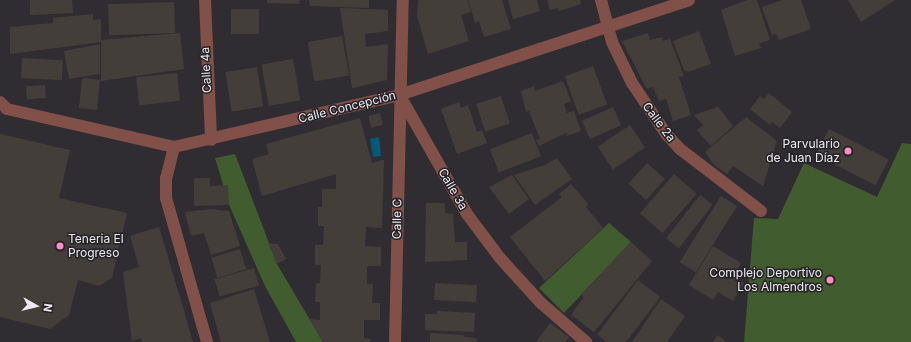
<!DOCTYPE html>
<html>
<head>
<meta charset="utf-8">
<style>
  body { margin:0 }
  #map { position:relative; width:911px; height:342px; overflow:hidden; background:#302d32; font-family:Inter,sans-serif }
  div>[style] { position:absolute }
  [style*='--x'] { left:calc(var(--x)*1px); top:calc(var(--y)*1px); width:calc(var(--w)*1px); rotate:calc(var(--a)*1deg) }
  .green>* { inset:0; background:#415c2e }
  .water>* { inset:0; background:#005a7b }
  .building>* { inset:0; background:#443e3b; transform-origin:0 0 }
  .minor>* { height:12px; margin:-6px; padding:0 6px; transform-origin:6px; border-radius:6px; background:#815049 }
  .dots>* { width:11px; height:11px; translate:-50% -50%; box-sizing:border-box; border:2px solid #262428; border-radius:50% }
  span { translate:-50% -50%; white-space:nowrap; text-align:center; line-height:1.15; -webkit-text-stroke:3px #262428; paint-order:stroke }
  .street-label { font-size:12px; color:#edebef }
  .poi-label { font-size:12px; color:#edebef }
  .right { translate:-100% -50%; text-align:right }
  .left { translate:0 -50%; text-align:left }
  .north { position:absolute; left:16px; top:286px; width:40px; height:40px; -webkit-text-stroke:3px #262428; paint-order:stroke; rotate:98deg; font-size:11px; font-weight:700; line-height:16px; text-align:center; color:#edebef }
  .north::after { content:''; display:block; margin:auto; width:14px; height:18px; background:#edebef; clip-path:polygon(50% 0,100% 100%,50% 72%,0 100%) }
</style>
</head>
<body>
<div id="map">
  <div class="green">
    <div style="clip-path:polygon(902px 143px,911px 144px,911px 342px,744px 342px,754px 218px,778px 219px,804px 163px,877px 197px)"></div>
    <div style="clip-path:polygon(235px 154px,277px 264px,323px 342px,296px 342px,265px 286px,230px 207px,215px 158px)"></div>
    <div style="clip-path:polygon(609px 223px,631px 242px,564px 313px,539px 288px)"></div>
  </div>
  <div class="water">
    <div style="clip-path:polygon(379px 137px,381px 156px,373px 157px,370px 139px)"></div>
  </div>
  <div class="building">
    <div style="clip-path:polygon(30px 0,72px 0,73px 13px,30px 15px)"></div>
    <div style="clip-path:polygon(267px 0,300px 0,299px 4px,267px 3px)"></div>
    <div style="clip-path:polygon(309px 0,369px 0,369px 8px,310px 6px)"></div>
    <div style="clip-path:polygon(418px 0,467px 0,471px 12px,461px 15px,469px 41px,428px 54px,417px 16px)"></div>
    <div style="clip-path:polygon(468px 0,502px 0,511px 29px,484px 37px,479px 21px,475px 23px)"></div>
    <div style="clip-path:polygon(508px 0,537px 0,540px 11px,513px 19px)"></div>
    <div style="clip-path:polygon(547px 0,580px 0,581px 4px,559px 11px,558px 8px,550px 10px)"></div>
    <div style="clip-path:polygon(747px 0,757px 0,770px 40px,759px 43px,761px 48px,735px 56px,721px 10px)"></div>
    <div style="clip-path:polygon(783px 0,801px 0,811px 29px,779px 40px,776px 34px,772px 35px,762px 7px)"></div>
    <div style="clip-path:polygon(848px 0,895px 0,861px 22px)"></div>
    <div style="left:174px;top:2px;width:31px;height:66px;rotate:88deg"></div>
    <div style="clip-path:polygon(340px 8px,388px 10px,388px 31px,365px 34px,366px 47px,388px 44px,387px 80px,352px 88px)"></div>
    <div style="left:231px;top:9px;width:28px;height:25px"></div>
    <div style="clip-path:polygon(93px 14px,93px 20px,101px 19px,101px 40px,180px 33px,184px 69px,101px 81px,101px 42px,10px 54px,10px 27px,53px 23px,53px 18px)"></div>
    <div style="clip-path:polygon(699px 31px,711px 64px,688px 72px,684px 70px,673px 41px)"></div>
    <div style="clip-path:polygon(648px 33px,650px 40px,662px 37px,663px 41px,670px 39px,684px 76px,679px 77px,691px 115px,673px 121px,666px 99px,659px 101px,653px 87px,647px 89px,622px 41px)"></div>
    <div style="left:342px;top:36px;width:40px;height:35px;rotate:80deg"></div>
    <div style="clip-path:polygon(100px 44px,100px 74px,69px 79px,64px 51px)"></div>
    <div style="left:22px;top:58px;width:41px;height:20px;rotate:3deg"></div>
    <div style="left:293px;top:59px;width:42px;height:32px;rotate:80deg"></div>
    <div style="left:593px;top:66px;width:41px;height:30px;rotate:70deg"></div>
    <div style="left:257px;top:67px;width:40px;height:32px;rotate:81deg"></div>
    <div style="left:177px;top:73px;width:28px;height:41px;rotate:84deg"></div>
    <div style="clip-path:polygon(86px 78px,100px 80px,97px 110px,79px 108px,82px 79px)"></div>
    <div style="clip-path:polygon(563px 81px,571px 101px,564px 104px,567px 113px,574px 111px,581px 131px,567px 136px,566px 133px,539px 146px,536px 140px,540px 139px,529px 111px,526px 112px,521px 91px,534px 86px,535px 91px)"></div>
    <div style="left:45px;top:85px;width:13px;height:19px;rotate:86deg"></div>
    <div style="clip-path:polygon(769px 93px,792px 112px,780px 128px,772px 122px,770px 125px,750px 109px,760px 96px,764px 99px)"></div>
    <div style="left:501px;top:96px;width:29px;height:26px;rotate:72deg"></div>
    <div style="clip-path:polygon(459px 102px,461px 108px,468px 105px,477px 132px,482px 130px,487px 143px,457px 154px,441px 109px)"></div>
    <div style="left:613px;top:107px;width:20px;height:34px;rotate:66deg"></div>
    <div style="clip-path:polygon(718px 107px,733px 126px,711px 146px,697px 130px,703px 125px,694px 115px)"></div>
    <div style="left:380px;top:113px;width:12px;height:12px;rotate:76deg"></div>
    <div style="clip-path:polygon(746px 117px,777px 141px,763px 186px,733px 166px,727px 174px,714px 165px,705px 152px)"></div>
    <div style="clip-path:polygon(360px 118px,372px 163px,384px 160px,382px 228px,366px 227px,365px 246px,381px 247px,381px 266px,367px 266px,367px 284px,373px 284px,372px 303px,380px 303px,380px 320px,364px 320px,364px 338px,371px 339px,370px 342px,323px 342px,309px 319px,320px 320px,320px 302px,315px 302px,316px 283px,320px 283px,321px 265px,315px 265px,315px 245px,323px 245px,324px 226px,318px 226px,318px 207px,322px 207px,322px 189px,336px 189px,336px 174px,262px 196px,252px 159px,269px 154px,266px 144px)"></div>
    <div style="left:630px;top:125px;width:27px;height:39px;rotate:56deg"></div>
    <div style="left:829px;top:129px;width:67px;height:29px;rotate:27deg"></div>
    <div style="left:532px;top:133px;width:25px;height:45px;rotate:69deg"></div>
    <div style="clip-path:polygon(0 134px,70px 150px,59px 198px,127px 213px,112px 278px,99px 286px,78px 280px,69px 315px,50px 329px,0 317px)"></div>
    <div style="clip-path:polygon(557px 158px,572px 179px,535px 205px,514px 175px,545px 165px)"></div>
    <div style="left:647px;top:163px;width:24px;height:28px;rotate:42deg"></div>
    <div style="left:674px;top:174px;width:30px;height:52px;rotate:41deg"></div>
    <div style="clip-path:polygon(512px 175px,529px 199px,509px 214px,489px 187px)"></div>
    <div style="clip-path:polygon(194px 178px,210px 178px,210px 186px,228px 185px,229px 205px,194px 206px)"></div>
    <div style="clip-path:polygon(571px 184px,588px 204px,586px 207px,603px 228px,545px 281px,510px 237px,562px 197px,559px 194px)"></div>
    <div style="left:700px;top:195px;width:16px;height:55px;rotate:38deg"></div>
    <div style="left:721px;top:196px;width:19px;height:78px;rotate:32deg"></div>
    <div style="clip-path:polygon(426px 203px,445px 203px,445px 213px,453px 214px,455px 242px,467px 242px,467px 260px,425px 262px)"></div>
    <div style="clip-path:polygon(211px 209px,229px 211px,240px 246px,211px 255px,204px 233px,191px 236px,185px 212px)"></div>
    <div style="clip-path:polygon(159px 227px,182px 304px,193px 342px,142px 342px,141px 338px,132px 341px,123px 272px,139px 267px,130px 236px)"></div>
    <div style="clip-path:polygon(631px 242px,652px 261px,594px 332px,571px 315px,584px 297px,581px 294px)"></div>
    <div style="clip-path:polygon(268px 243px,278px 244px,286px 259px,277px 264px)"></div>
    <div style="clip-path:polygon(713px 246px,741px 263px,734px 276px,744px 283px,733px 301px,718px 292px,713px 300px,689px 285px)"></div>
    <div style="left:240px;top:249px;width:21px;height:30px;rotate:73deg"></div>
    <div style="left:254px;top:268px;width:18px;height:41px;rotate:74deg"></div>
    <div style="clip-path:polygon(638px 280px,660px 297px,626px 342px,607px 342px,597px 335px)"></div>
    <div style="left:435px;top:283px;width:42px;height:17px;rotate:3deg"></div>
    <div style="clip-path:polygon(254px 289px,270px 342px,221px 342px,210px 303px)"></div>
    <div style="clip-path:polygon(661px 299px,685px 316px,667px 342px,632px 342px)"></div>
    <div style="clip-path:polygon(437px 311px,475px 313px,474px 332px,425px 330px,425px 314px,437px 314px)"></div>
    <div style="clip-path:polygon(550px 323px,569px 337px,565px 342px,536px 342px)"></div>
    <div style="clip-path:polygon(430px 333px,464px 335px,464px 337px,477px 338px,476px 342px,430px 342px)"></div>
    <div style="clip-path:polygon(717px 335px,727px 342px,713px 342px)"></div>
  </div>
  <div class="minor">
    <div style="--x:205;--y:0;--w:140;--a:87.5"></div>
    <div style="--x:601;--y:0;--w:43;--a:75.3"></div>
    <div style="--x:612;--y:42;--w:46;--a:64"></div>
    <div style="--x:632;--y:83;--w:63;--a:56.1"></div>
    <div style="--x:667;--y:135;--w:19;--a:47"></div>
    <div style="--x:680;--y:149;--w:102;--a:37.4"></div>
    <div style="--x:400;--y:96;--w:136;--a:60.4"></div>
    <div style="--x:467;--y:214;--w:55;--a:53.1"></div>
    <div style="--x:500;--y:258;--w:61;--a:47.7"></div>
    <div style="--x:541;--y:303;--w:60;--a:40.9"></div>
    <div style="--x:0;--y:102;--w:10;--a:45"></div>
    <div style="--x:7;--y:109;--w:171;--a:12.8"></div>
    <div style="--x:174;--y:147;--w:231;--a:-13"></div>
    <div style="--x:399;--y:95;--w:305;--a:-18.1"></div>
    <div style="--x:174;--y:147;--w:32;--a:104"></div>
    <div style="--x:166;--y:178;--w:20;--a:90"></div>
    <div style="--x:166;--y:198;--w:150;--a:74.1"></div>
    <div style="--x:395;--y:342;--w:342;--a:-88.7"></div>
  </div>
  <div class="dots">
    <div style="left:848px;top:151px;background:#fb8fc4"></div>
    <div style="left:60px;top:246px;background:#fb8fc4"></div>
    <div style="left:830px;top:280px;background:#fb8fc4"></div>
  </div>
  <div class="street-label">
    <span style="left:206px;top:70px;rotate:-93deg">Calle 4a</span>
    <span style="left:347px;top:107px;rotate:-14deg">Calle Concepción</span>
    <span style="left:659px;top:122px;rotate:53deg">Calle 2a</span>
    <span style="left:453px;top:189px;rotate:60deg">Calle 3a</span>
    <span style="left:397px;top:219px;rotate:-89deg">Calle C</span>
  </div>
  <div class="poi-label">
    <span class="right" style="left:840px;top:151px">Parvulario<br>de Juan Díaz</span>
    <span class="left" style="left:68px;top:246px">Teneria El<br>Progreso</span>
    <span class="right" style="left:822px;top:280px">Complejo Deportivo<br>Los Almendros</span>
  </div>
  <div class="north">N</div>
</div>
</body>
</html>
